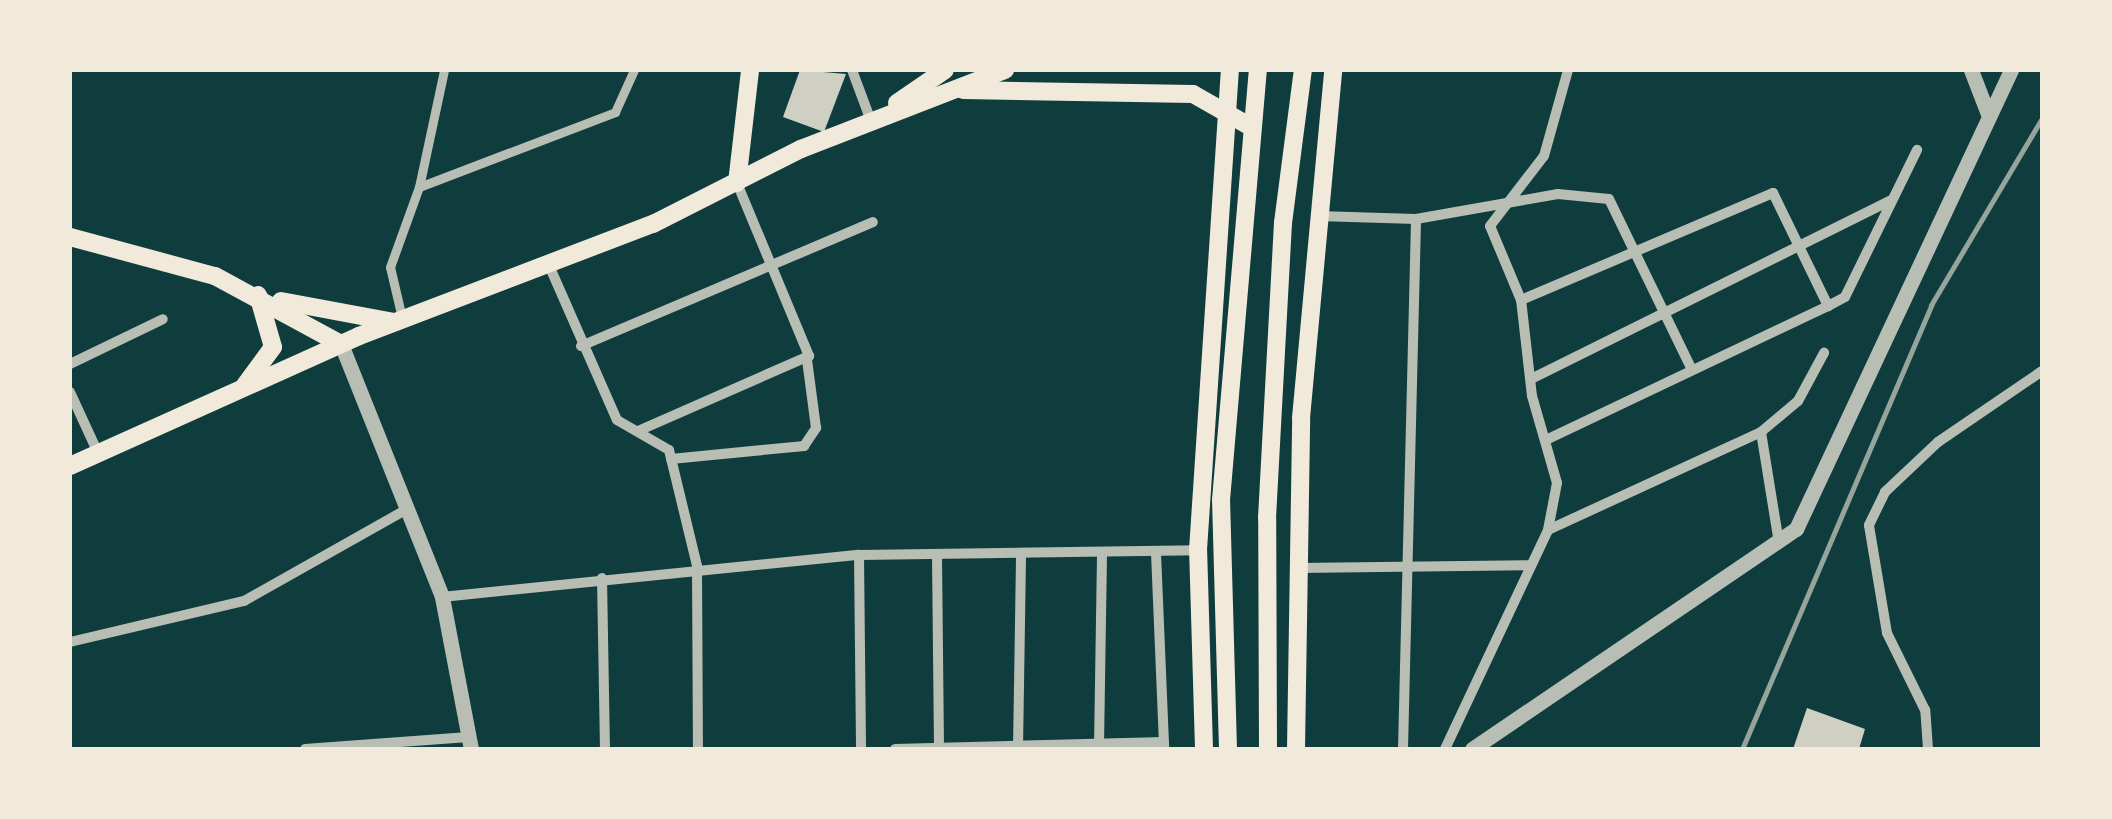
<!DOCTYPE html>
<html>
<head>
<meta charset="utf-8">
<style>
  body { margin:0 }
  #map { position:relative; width:2112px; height:819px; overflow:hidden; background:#0f3d3e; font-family:"PT Sans Narrow",sans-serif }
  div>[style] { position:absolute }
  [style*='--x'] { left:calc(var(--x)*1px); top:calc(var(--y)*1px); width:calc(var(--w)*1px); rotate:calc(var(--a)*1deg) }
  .building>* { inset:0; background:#cfcfc3 }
  .pedestrian>* { height:9px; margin:-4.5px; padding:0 4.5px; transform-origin:4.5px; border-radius:4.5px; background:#b8beb3 }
  .minor>* { height:10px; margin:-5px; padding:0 5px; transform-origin:5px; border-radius:5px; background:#b8beb3 }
  .tertiary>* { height:15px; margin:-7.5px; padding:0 7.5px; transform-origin:7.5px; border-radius:7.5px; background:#b8beb3 }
  .secondary>* { height:18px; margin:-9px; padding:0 9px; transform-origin:9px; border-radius:9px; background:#f1e9da }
  .primary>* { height:18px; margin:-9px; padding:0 9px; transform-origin:9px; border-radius:9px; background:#f1e9da }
  .rail>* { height:5px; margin:-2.5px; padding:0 2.5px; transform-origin:2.5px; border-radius:2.5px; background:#97a49c }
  span { translate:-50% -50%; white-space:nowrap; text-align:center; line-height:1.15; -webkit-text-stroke:8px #f1e9da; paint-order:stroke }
  .frame { position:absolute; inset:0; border:72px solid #f1e9da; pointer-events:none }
</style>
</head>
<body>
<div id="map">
  <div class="building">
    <div style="clip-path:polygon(800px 70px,846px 74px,824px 132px,783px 117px)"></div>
    <div style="clip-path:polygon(1807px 708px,1865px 729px,1859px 749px,1793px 749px)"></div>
  </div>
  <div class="pedestrian">
    <div style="--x:419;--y:187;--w:120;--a:-77.9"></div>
    <div style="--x:402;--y:318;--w:52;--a:-103.2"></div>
    <div style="--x:390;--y:267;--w:85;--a:-70.1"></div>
    <div style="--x:419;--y:187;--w:210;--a:-20.9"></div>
    <div style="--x:615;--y:112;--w:46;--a:-65.7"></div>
  </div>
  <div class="minor">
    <div style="--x:852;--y:70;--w:54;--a:69.6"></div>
    <div style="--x:1318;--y:216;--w:98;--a:1.8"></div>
    <div style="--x:1416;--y:219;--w:144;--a:-10"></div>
    <div style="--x:1558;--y:194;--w:51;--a:5.6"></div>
    <div style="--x:1609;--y:199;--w:190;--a:64.1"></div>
    <div style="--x:548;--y:263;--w:171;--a:66.3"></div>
    <div style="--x:617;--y:420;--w:60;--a:30"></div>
    <div style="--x:669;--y:450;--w:119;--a:76.4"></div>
    <div style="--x:697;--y:566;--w:183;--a:89.7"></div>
    <div style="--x:1521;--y:300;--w:274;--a:-23"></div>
    <div style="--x:1773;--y:193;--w:126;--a:64"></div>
    <div style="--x:1828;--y:306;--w:310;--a:154.6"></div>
    <div style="--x:1828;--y:306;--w:19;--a:-28"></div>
    <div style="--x:1845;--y:297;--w:164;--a:-63.9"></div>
    <div style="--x:581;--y:346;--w:317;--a:-23"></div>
    <div style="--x:70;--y:364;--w:103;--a:-25.8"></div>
    <div style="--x:1531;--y:379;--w:403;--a:-26.4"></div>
    <div style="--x:70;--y:392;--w:67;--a:65.3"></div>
    <div style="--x:638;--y:431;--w:187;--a:-23.7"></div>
    <div style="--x:809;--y:356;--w:187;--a:-112.6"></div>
    <div style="--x:1761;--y:432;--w:48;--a:-40"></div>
    <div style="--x:1798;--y:401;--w:55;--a:-61.6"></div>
    <div style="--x:671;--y:459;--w:134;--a:-5.6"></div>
    <div style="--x:804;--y:446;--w:22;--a:-56"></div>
    <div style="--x:816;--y:428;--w:69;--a:-97.5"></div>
    <div style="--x:1548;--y:530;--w:234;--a:-24.7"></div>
    <div style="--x:1761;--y:432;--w:112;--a:80.8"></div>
    <div style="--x:1156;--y:553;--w:194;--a:87.6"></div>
    <div style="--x:859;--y:555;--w:194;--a:89.4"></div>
    <div style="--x:937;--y:556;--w:193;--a:89.4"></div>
    <div style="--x:1297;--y:568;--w:233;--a:-0.7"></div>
    <div style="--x:602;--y:578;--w:171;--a:89"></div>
    <div style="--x:442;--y:597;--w:419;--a:-5.8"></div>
    <div style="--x:859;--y:555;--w:339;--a:-0.8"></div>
    <div style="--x:70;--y:642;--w:179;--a:-13.3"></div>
    <div style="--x:244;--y:601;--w:189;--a:-29.4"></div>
    <div style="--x:1099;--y:746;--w:189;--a:-89.1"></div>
    <div style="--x:305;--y:749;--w:164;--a:-4.2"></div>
    <div style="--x:895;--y:749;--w:269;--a:-1.5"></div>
    <div style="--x:1018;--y:749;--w:193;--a:-89.1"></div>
    <div style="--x:1403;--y:749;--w:530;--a:-88.59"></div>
    <div style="--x:1445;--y:749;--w:242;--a:-64.8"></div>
    <div style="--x:1548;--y:530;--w:48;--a:-79.2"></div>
    <div style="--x:1557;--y:483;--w:91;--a:-106"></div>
    <div style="--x:1532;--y:396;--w:97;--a:-96.5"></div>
    <div style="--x:1521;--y:300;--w:80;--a:-112.7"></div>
    <div style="--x:1490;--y:226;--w:88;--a:-52.4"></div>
    <div style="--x:1544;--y:156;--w:89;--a:-74.4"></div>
    <div style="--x:1928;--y:749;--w:39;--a:-94"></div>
    <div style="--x:1925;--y:710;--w:86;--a:-116.3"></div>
    <div style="--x:1887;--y:633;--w:109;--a:-99.5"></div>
    <div style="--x:1869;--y:525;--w:37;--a:-64"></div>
    <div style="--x:1885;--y:492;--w:73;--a:-43.3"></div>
    <div style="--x:1938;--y:442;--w:126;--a:-34.3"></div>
  </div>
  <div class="tertiary">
    <div style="--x:1971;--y:70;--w:47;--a:68.9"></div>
    <div style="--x:341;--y:344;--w:272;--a:68.2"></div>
    <div style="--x:442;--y:597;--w:155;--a:79.2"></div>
    <div style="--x:1472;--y:749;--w:392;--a:-34.2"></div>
    <div style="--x:1796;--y:529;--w:507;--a:-64.9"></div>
  </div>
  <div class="secondary">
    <div style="--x:963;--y:90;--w:230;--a:1"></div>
    <div style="--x:1193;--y:94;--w:67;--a:29.6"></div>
    <div style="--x:897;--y:103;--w:58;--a:-34.5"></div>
    <div style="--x:737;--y:183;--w:114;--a:-83.4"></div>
    <div style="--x:70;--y:466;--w:317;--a:-24.2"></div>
    <div style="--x:359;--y:336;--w:315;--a:-20.9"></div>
    <div style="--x:653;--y:224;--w:166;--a:-26.9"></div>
    <div style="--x:801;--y:149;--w:219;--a:-21.2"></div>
    <div style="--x:1204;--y:749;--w:199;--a:-91.7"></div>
    <div style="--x:1198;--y:550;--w:481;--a:-86.2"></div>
    <div style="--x:1296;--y:749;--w:331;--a:-89.1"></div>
    <div style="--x:1301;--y:418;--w:349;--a:-84.7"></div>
  </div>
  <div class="primary">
    <div style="--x:70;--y:237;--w:150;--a:15.1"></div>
    <div style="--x:215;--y:276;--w:143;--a:28.4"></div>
    <div style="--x:281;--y:301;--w:114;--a:10.6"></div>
    <div style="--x:245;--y:385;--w:47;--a:-53.6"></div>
    <div style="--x:273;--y:347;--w:54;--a:-106.1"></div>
    <div style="--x:1228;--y:749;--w:249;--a:-91.6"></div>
    <div style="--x:1221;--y:500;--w:432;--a:-85.1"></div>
    <div style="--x:1268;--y:749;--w:231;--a:-90.2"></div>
    <div style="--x:1267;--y:518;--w:295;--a:-86.9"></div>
    <div style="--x:1283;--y:223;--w:154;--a:-82.6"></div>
  </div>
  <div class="rail">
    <div style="--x:1742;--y:749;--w:483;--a:-66.9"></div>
    <div style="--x:1931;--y:305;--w:217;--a:-59.3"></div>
  </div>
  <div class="frame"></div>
</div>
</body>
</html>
